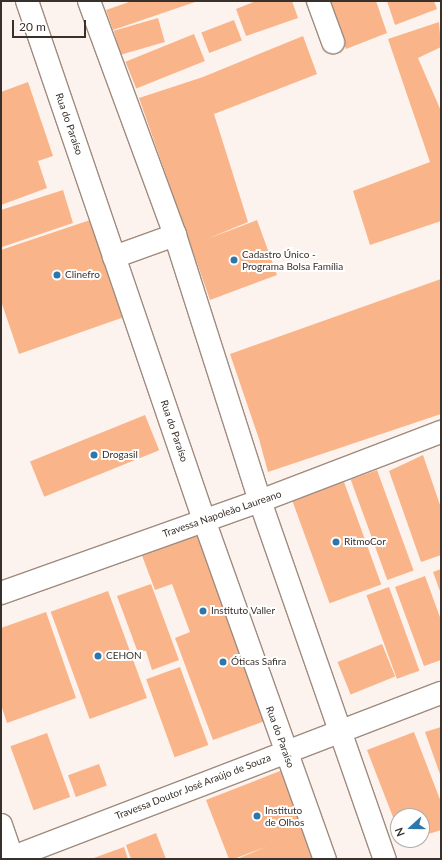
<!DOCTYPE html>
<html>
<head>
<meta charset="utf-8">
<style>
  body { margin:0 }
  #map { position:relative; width:442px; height:860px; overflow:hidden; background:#fcf3ee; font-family:Lato,sans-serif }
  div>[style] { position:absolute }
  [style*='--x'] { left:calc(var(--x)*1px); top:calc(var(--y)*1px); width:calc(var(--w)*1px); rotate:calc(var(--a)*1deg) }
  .building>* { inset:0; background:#fab489; transform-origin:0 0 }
  .roads { filter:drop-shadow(1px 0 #9f8b7f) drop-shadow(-1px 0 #9f8b7f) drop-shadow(0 1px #9f8b7f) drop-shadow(0 -1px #9f8b7f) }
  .minor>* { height:22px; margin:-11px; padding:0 11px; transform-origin:11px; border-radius:11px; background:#fff }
  .dots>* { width:11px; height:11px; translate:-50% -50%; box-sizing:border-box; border:2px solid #fff; border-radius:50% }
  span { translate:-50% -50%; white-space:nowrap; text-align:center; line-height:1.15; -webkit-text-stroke:4px #fff; paint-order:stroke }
  .street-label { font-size:10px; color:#38302b }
  .poi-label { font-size:10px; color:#38302b }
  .left { translate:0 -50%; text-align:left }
  .frame { position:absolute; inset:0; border:2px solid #38302b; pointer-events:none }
  .north { position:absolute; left:390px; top:808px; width:40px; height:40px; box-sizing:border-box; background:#fff; border:1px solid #afacaa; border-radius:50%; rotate:249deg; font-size:11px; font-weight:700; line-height:16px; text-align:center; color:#38302b }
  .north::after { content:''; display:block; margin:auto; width:14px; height:18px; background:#2d77ab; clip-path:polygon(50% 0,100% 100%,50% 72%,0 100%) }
  .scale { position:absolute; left:12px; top:20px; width:74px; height:18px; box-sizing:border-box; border:2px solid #38302b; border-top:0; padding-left:5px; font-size:12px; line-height:14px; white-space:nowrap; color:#38302b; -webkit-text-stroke:3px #fff; paint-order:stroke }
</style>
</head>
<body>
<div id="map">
  <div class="building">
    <div style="clip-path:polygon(132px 1px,198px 1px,113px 30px,106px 10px)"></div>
    <div style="clip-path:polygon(256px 1px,292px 1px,298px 18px,246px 36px,236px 9px)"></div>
    <div style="clip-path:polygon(328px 1px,376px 1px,387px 33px,346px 49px)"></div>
    <div style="clip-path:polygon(387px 1px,434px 1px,437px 9px,395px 25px)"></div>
    <div style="left:158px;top:18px;width:25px;height:46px;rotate:74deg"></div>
    <div style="left:234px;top:20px;width:22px;height:35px;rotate:69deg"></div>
    <div style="clip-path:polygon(439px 22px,441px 47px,418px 58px,441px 111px,441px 221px,370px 245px,353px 191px,430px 162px,388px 39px)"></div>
    <div style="left:194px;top:34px;width:29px;height:74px;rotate:68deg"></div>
    <div style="clip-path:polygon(303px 36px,317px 74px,214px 114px,248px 222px,207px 239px,257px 220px,277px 275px,210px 300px,139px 98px,203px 77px)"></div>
    <div style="clip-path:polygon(28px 82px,53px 156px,38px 161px,47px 188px,1px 205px,1px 92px)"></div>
    <div style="clip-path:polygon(63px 190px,73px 223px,2px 247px,1px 210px)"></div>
    <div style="clip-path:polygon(93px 219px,127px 316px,19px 354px,1px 301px,1px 250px)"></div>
    <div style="clip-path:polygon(441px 279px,441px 414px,268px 472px,259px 439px,230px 354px)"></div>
    <div style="left:145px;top:415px;width:38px;height:124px;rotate:68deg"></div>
    <div style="clip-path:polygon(423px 455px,441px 508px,441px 555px,421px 562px,389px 471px)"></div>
    <div style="left:377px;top:470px;width:107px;height:28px;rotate:70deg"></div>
    <div style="left:344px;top:482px;width:109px;height:55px;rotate:70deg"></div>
    <div style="clip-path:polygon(197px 533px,265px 721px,213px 740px,175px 638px,190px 632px,172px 584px,155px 590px,141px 553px)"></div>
    <div style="clip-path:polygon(441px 569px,441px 594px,433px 572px)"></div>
    <div style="clip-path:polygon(425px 576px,441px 620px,441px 660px,424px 666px,395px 587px)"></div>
    <div style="clip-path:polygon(151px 584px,179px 660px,152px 670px,146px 651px,137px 650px,117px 596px)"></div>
    <div style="left:389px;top:587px;width:89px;height:24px;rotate:70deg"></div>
    <div style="left:108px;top:591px;width:114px;height:61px;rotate:70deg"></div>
    <div style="clip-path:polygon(46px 612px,76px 698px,7px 723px,1px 705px,1px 628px)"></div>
    <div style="left:382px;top:644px;width:35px;height:48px;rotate:68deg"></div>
    <div style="left:180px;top:667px;width:83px;height:36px;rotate:70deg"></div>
    <div style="clip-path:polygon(441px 727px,441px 777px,425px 732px)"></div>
    <div style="clip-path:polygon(414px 732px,441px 802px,441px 830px,422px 836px,422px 816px,398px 816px,398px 830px,367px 750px)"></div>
    <div style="left:47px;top:733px;width:68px;height:39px;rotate:70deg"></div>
    <div style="left:99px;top:764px;width:23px;height:33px;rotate:70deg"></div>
    <div style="clip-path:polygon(285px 769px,318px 859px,237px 859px,268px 846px,234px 859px,229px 859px,206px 800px)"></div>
    <div style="clip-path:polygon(156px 833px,166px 859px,131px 859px,126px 845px)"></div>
    <div style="clip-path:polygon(124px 847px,128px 859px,91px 859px)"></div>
  </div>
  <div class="roads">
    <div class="minor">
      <div style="--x:27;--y:1;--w:548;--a:71.17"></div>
      <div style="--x:204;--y:520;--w:360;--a:70.4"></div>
      <div style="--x:89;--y:1;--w:249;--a:69.8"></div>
      <div style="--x:175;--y:235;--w:279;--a:72.3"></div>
      <div style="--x:260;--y:501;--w:379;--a:70.8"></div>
      <div style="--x:318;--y:1;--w:44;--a:69.9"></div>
      <div style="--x:114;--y:257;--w:65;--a:-19.8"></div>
      <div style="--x:1;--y:593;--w:275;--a:-19.6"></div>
      <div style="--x:260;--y:501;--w:194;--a:-20.9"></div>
      <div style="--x:1;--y:825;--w:36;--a:71"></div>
      <div style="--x:8;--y:859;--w:464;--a:-21"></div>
    </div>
  </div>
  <div class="dots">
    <div style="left:234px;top:260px;background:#2d77ab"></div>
    <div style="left:57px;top:275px;background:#2d77ab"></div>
    <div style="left:94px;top:455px;background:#2d77ab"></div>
    <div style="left:336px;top:542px;background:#2d77ab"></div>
    <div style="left:203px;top:611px;background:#2d77ab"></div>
    <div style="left:98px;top:656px;background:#2d77ab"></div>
    <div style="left:223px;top:662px;background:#2d77ab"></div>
    <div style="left:257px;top:816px;background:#2d77ab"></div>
  </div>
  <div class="street-label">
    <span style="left:69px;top:124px;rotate:71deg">Rua do Paraíso</span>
    <span style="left:174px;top:431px;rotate:71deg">Rua do Paraíso</span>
    <span style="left:222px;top:514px;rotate:-19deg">Travessa Napoleão Laureano</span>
    <span style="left:280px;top:737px;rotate:70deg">Rua do Paraíso</span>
    <span style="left:193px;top:787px;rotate:-21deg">Travessa Doutor José Araújo de Souza</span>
  </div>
  <div class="poi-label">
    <span class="left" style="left:242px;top:260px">Cadastro Único -<br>Programa Bolsa Família</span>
    <span class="left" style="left:65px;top:275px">Clinefro</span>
    <span class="left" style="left:102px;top:455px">Drogasil</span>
    <span class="left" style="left:344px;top:542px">RitmoCor</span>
    <span class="left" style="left:211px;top:611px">Instituto Valler</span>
    <span class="left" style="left:106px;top:656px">CEHON</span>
    <span class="left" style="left:231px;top:662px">Óticas Safira</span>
    <span class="left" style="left:265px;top:816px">Instituto<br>de Olhos</span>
  </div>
  <div class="frame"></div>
  <div class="north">N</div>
  <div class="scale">20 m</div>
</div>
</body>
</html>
